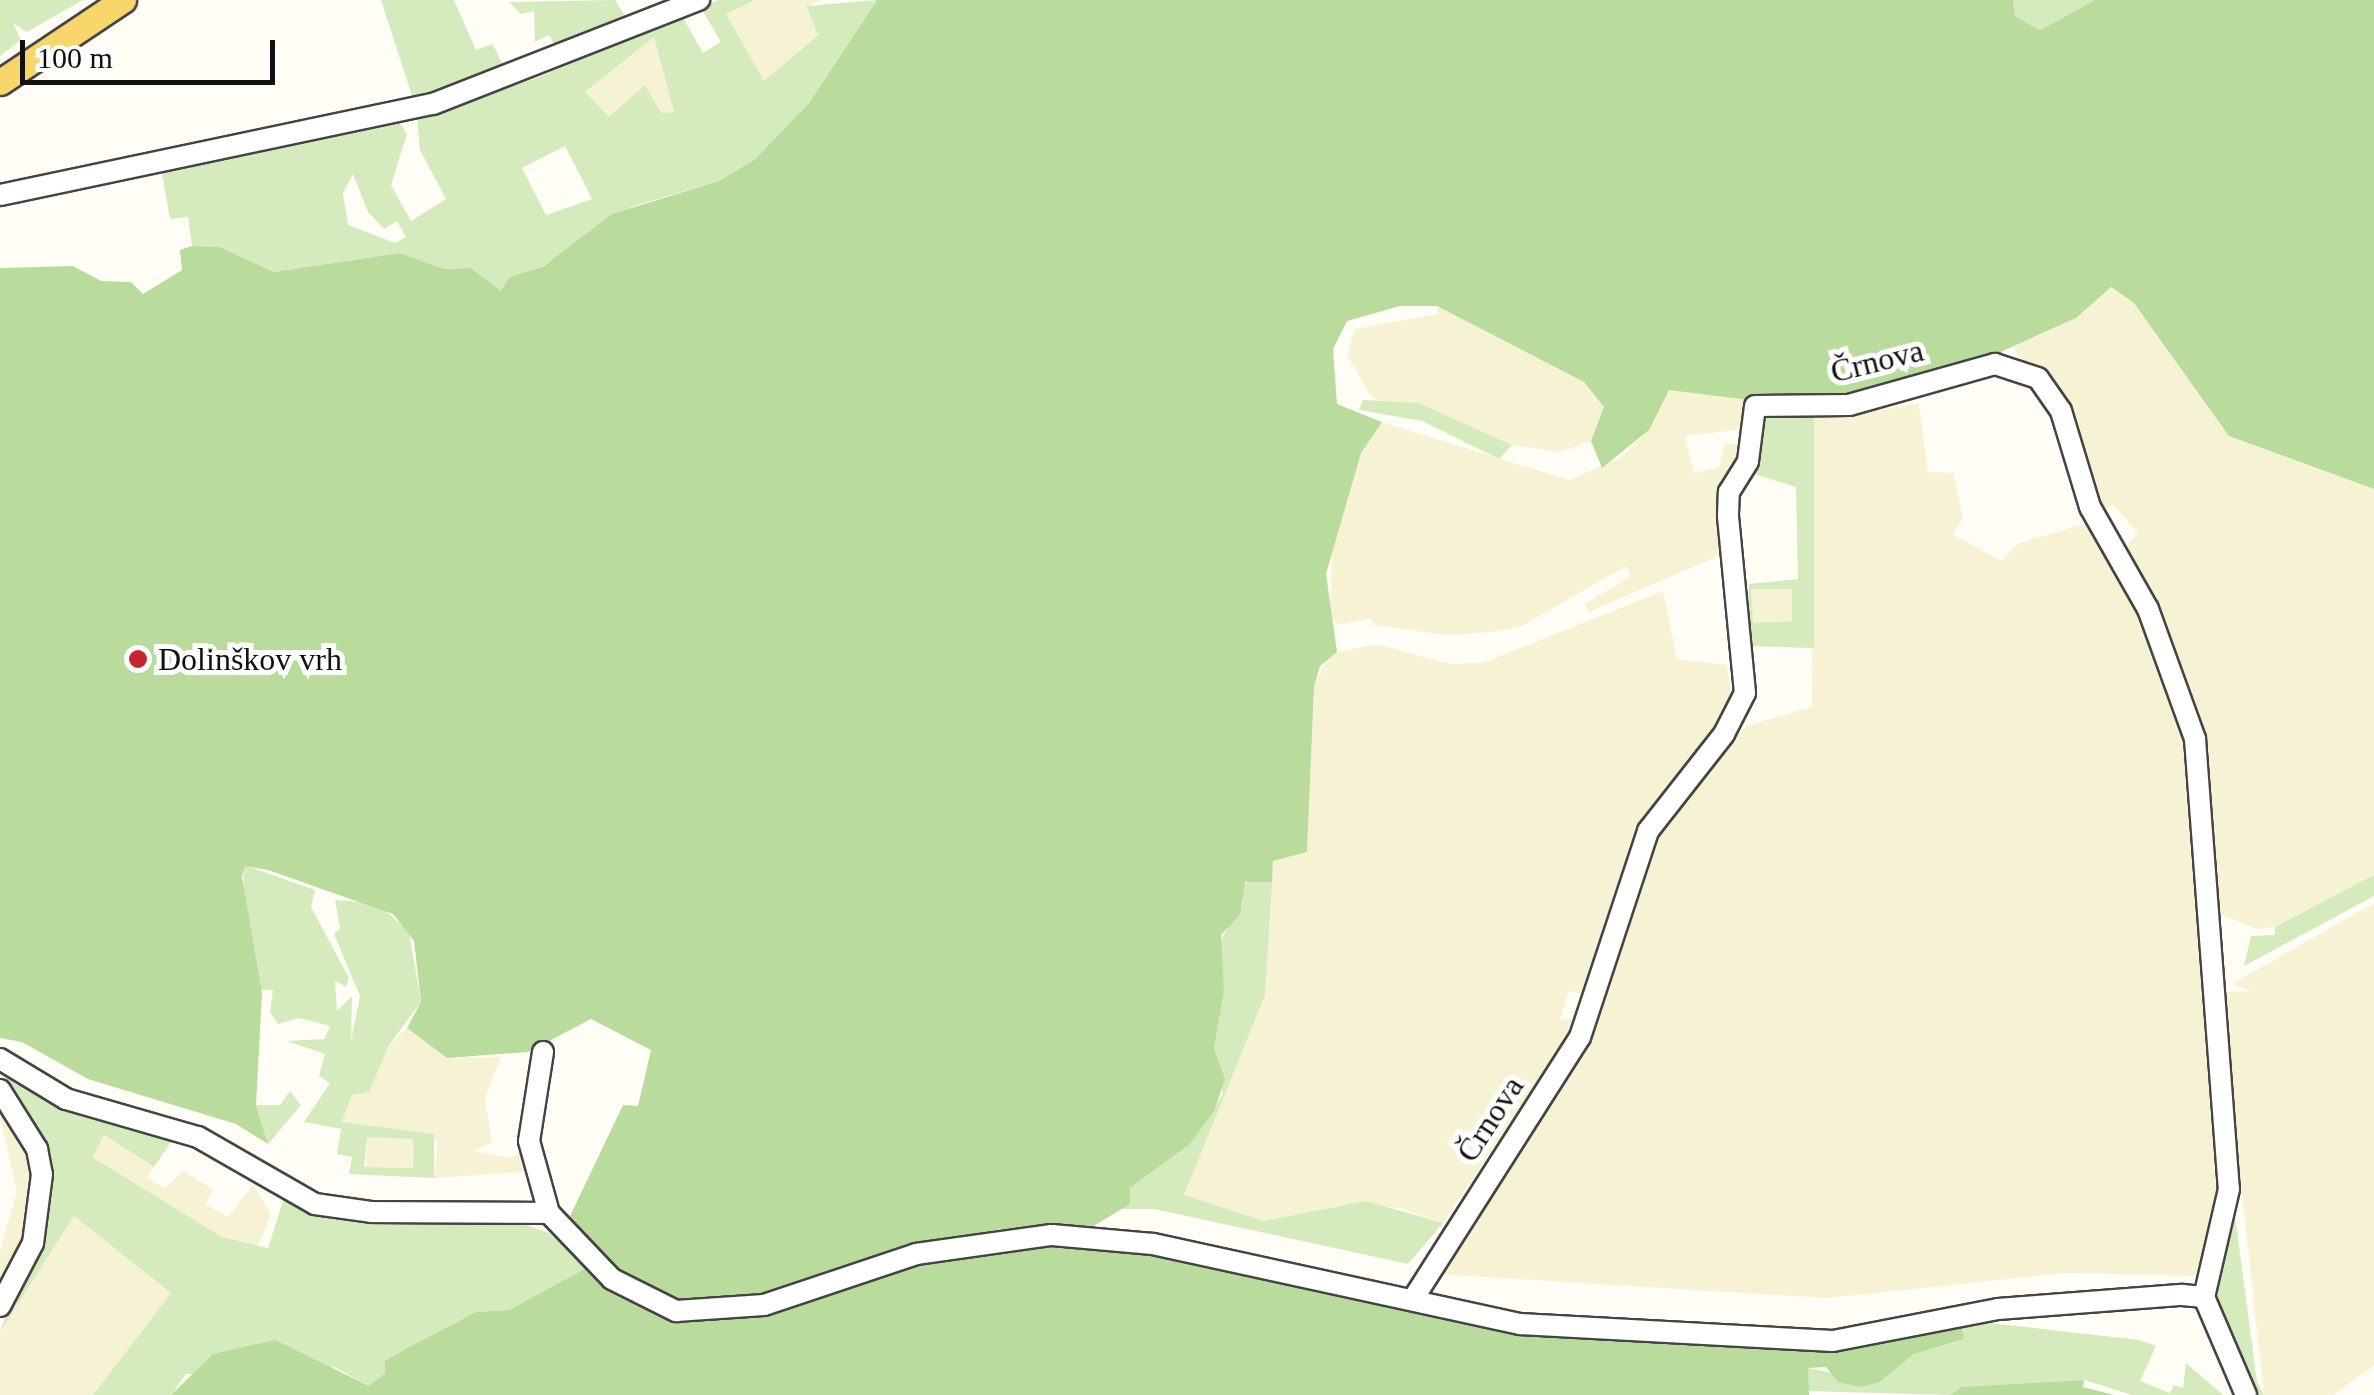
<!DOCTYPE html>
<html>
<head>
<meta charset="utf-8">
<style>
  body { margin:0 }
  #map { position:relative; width:2374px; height:1395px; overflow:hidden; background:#fffdf5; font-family:Georgia,serif }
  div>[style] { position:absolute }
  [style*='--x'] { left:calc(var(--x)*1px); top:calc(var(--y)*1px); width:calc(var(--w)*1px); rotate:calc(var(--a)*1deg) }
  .farmland>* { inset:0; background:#f6f3d4; transform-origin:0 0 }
  .green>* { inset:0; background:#d5ebbd }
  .forest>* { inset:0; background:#b9dc9c }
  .roads { filter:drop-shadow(2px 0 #444) drop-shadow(-2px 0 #444) drop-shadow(0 2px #444) drop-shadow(0 -2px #444) }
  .minor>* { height:20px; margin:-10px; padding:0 10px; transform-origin:10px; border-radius:10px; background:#fff }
  .major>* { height:25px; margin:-12.5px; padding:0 12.5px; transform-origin:12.5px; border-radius:12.5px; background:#f9d66b }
  .dots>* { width:28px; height:28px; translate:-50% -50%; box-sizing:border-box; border:5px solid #fff; border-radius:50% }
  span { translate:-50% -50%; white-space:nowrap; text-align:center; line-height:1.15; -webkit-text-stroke:10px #fff; paint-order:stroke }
  .street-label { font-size:32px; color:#111 }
  .poi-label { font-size:32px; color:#111 }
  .left { translate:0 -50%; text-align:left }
  .scale { position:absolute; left:20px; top:40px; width:255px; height:45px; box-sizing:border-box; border:5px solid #111; border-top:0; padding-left:12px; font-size:30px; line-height:35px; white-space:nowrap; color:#111; -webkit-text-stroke:8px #fff; paint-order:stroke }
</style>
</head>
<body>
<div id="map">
  <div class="farmland">
    <div style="clip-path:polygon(755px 0,822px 0,806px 7px,818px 34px,764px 82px,726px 13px)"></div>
    <div style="clip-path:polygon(654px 37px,674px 112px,609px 117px,585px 92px)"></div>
    <div style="clip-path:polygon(2111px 287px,2134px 303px,2229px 436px,2374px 489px,2374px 875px,2289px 925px,2257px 929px,2212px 911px,2204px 756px,2120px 552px,2138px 533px,2113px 504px,2102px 513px,2046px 388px,2017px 387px,2008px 374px,2022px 366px,2013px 347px,2076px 318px)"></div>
    <div style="clip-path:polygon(1437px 306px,1584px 382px,1604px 407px,1591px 441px,1560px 452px,1512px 445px,1419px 403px,1389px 406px,1371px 396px,1347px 355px,1355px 329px,1437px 314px)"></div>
    <div style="clip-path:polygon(1669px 389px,1745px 397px,1743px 429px,1685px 436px,1694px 473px,1719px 467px,1725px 443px,1746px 446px,1727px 552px,1589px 612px,1585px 604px,1631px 576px,1626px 566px,1522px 626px,1492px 632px,1446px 635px,1374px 625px,1371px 618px,1338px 625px,1330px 617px,1332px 551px,1361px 452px,1382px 422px,1569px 480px,1620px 458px,1649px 430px)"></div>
    <div style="clip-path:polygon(1919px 403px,1928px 472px,1953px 473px,1963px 518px,1953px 535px,2002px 561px,2017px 544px,2091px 522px,2140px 599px,2189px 721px,2224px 1184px,2201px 1276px,2064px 1273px,1827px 1298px,1434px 1274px,1565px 1071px,1668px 815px,1746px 726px,1812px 707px,1814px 412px,1852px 415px)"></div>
    <div style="left:1750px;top:589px;width:42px;height:34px"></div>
    <div style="clip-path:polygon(1663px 591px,1677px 659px,1727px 665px,1732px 701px,1645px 826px,1588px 996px,1569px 991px,1560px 1019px,1577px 1021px,1443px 1223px,1401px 1208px,1335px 1206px,1304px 1219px,1264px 1221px,1183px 1195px,1265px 995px,1273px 861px,1307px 852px,1314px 687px,1329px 654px,1377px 644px,1450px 664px,1483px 663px)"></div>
    <div style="clip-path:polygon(2374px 903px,2374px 1365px,2334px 1395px,2264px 1395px,2220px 992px,2250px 991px,2232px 984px)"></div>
    <div style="clip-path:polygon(407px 1028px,447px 1058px,501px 1057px,485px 1098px,492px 1143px,473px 1151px,511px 1158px,528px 1146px,541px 1171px,434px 1178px,438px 1141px,342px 1123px,352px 1095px,369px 1092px,389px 1045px)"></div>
    <div style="clip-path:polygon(5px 1110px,35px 1177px,26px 1241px,0 1291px,0 1250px,17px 1192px,0 1117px)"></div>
    <div style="clip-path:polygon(103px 1135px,154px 1167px,147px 1177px,164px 1188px,184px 1171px,214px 1190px,205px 1204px,228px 1217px,253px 1185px,271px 1214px,258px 1246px,222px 1237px,91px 1157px)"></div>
    <div style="left:367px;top:1137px;width:46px;height:30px;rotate:1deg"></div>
    <div style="clip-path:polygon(74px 1216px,171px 1293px,93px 1395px,0 1395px,0 1332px)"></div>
  </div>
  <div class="green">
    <div style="clip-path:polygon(0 0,83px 0,27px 32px,13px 23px,21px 40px,0 56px)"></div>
    <div style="clip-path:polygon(381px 0,454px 0,476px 50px,493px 44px,504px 68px,414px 102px)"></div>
    <div style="clip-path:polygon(615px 0,628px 21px,559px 53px,549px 35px,535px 42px,534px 11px,521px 14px,509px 2px)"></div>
    <div style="clip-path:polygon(evenodd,718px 0,755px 0,726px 14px,764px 81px,818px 35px,806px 6px,877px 0,809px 103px,754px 160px,719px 181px,631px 207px,543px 266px,509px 277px,501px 291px,471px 268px,444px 269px,400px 253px,274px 272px,220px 247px,192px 246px,188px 217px,170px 219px,162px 173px,399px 122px,407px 134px,391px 185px,411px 221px,446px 199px,420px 150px,417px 118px,537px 78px,682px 16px,703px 53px,721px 42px,701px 8px,718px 0,654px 37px,674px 112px,661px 113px,645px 85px,609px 117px,585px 92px,654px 37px,718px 0,565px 146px,592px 199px,546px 215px,522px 168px,565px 146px,718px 0,353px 174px,368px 212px,384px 229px,397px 221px,406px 237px,395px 243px,348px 225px,343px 193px,353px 174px)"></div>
    <div style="clip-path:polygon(2013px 0,2095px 0,2040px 30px,2015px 16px)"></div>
    <div style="clip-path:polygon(1363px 400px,1419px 403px,1512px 445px,1499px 459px,1422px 421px,1359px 410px)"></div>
    <div style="clip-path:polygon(evenodd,1814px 412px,1814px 648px,1747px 646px,1749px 584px,1798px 579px,1796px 487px,1754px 474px,1755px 426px,1764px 414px,1814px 412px,1751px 589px,1792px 589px,1792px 621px,1753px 623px,1751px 589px)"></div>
    <div style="clip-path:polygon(evenodd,244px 865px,315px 890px,311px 907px,349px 978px,346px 987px,335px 981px,337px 1011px,352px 996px,351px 1041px,360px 996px,334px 934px,340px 928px,335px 900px,377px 903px,409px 932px,421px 1002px,389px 1045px,369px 1092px,352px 1095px,342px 1122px,434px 1134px,434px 1178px,349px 1174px,352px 1157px,337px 1154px,341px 1129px,304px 1122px,330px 1083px,319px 1076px,325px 1054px,287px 1041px,324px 1039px,330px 1026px,299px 1018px,278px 1024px,270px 1012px,273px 990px,261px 990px,242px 913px,244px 865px,367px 1137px,413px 1139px,413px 1168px,364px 1167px,367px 1137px)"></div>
    <div style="clip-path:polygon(2374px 875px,2374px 896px,2244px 966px,2251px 936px,2275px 935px,2275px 927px)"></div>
    <div style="clip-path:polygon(1255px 877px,1272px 882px,1265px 995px,1184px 1195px,1264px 1221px,1366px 1201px,1443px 1223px,1408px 1264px,1154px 1209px,1118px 1209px,1129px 1204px,1130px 1188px,1190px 1144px,1223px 1094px,1214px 1049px,1224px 992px,1218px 945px,1243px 903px,1240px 887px)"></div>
    <div style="clip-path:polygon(0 1066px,177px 1133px,154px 1167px,104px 1135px,92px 1157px,222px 1237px,268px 1248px,284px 1198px,501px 1216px,549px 1233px,590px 1266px,509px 1310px,476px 1312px,409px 1347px,385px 1361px,385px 1373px,369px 1386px,334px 1367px,186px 1374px,171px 1395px,93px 1395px,171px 1293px,74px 1216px,0 1332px,50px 1198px,48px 1158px)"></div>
    <div style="clip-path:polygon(290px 1091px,301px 1105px,268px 1144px,256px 1105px,280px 1105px)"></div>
    <div style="clip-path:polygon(2232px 1193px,2257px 1382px,2264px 1395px,2248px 1395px,2213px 1299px)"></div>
    <div style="clip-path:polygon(1981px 1322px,2139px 1340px,2156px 1346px,2140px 1381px,2170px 1393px,2174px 1385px,2183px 1388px,2186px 1363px,2223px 1395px,2132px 1395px,2084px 1380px,1961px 1387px,1950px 1395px,1806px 1391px,1808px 1368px,1880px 1382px,1914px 1354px,1964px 1339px,1961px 1325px)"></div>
  </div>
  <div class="forest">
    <div style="clip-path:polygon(877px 0,2013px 0,2015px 16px,2040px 30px,2095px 0,2374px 0,2374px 489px,2229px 436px,2134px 303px,2111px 287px,2076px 318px,1863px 414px,1669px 390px,1649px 430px,1602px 468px,1591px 441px,1604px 407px,1584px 382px,1437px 306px,1400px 306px,1347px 321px,1333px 349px,1337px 404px,1382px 422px,1361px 453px,1326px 574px,1337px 652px,1320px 666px,1314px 687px,1307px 852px,1273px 861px,1272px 882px,1245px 882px,1240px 915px,1221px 935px,1224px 992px,1214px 1049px,1225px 1079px,1214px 1111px,1190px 1144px,1130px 1188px,1130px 1204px,1087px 1230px,1001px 1229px,931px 1242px,791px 1292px,683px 1305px,627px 1283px,570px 1216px,623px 1105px,638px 1106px,651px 1050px,591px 1019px,528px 1052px,447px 1058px,407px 1028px,421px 1002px,414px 941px,393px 914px,268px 870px,245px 866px,242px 877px,262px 993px,256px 1105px,268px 1144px,236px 1124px,88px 1079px,22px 1042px,0 1038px,0 268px,73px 266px,101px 281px,131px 282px,143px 294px,182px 270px,180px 250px,192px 246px,220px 247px,274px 272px,400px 253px,444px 269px,471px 268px,501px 291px,509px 277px,544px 266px,612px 214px,719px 181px,754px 160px,809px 103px)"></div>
    <div style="clip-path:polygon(1046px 1243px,1148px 1252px,1561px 1337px,1820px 1350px,1961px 1325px,1964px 1339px,1914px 1354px,1880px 1382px,1860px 1387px,1838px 1382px,1826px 1367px,1808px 1368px,1809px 1395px,171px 1395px,213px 1354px,275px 1340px,369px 1386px,385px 1373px,385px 1361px,409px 1347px,476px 1312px,509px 1310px,590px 1266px,637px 1304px,672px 1317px,728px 1320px,792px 1308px,897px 1266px)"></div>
    <div style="clip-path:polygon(2084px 1380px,2083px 1387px,2114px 1395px,1950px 1395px,1961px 1387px)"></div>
  </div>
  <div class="roads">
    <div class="minor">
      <div style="--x:0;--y:195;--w:442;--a:-11.9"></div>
      <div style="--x:433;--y:104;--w:286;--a:-21.4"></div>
      <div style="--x:543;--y:1052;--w:90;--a:98.9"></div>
      <div style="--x:529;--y:1141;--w:75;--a:74.5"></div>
      <div style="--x:0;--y:1059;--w:77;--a:31.2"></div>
      <div style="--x:66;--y:1099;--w:137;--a:16.1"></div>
      <div style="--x:198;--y:1137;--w:135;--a:29.8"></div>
      <div style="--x:315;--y:1204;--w:58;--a:8"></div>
      <div style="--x:372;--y:1212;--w:177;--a:0.3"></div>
      <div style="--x:549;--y:1213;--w:91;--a:46.3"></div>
      <div style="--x:612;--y:1279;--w:72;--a:26.6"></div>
      <div style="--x:676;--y:1311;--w:88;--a:-3.9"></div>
      <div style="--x:764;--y:1305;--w:160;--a:-18.5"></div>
      <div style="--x:916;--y:1254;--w:137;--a:-8"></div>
      <div style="--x:1052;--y:1235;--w:101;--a:5.1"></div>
      <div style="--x:1153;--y:1244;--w:376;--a:12.3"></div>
      <div style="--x:1520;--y:1324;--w:313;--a:3.1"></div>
      <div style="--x:1833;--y:1341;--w:168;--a:-11"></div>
      <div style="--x:1998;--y:1309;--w:185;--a:-4.4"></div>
      <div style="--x:2182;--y:1295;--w:22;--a:5"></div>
      <div style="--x:2204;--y:1297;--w:107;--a:66.8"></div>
      <div style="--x:0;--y:1090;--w:70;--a:57.9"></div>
      <div style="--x:37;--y:1149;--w:25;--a:79"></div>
      <div style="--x:42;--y:1174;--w:70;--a:97.4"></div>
      <div style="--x:33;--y:1243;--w:71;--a:117.6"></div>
      <div style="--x:1415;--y:1296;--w:307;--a:-57.5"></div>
      <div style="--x:1580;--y:1037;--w:217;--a:-71.7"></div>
      <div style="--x:1648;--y:831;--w:123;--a:-51.9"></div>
      <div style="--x:1724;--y:734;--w:46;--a:-62.9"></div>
      <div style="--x:1745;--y:693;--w:179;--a:-95.5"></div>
      <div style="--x:1728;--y:515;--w:23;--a:-88"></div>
      <div style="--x:1729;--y:492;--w:36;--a:-58"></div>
      <div style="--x:1748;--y:461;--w:55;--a:-82.7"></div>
      <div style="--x:1755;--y:406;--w:94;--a:-0.6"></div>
      <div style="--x:1849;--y:405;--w:152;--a:-15.7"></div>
      <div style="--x:1995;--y:364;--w:45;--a:18"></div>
      <div style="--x:2038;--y:378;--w:40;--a:55.1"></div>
      <div style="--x:2061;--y:411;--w:100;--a:73.2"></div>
      <div style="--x:2090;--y:507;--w:117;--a:60.4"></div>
      <div style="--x:2148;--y:609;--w:138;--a:70.1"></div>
      <div style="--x:2195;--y:739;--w:451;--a:85.7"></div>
      <div style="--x:2229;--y:1189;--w:111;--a:103"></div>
    </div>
    <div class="major">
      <div style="--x:0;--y:82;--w:148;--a:-33.7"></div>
    </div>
  </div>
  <div class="dots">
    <div style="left:138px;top:659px;background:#c4262e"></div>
  </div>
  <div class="street-label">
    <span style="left:1877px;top:361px;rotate:-14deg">Črnova</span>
    <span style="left:1490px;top:1119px;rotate:-57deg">Črnova</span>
  </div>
  <div class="poi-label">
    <span class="left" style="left:158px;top:659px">Dolinškov vrh</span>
  </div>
  <div class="scale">100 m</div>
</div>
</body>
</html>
